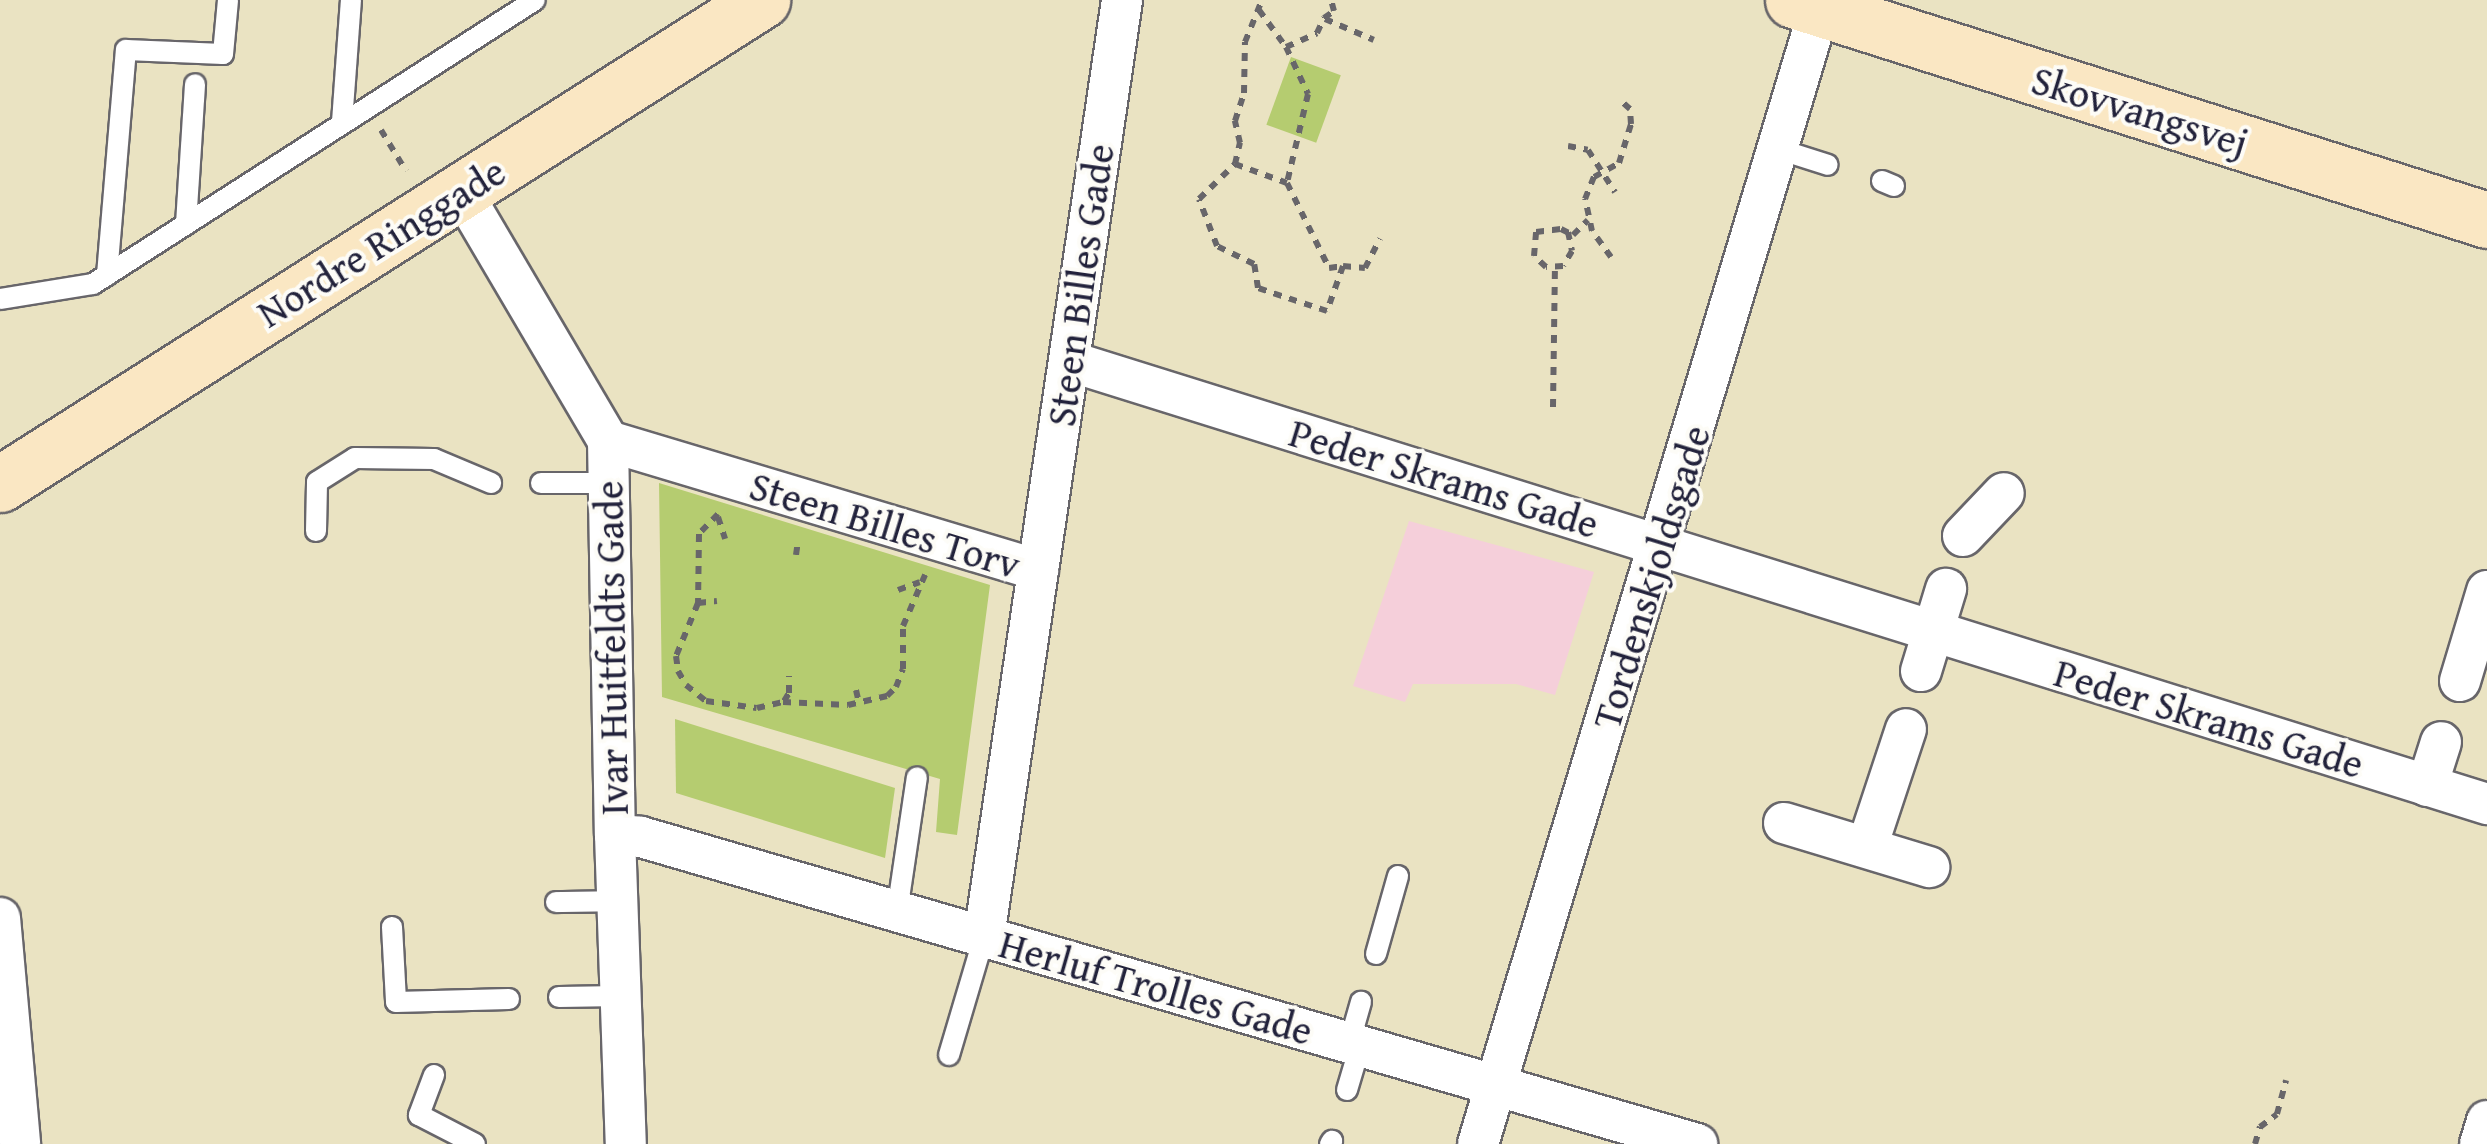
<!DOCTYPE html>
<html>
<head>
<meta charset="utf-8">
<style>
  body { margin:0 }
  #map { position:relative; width:2487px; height:1144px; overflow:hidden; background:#eae3c2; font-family:"Gentium Book Plus",serif }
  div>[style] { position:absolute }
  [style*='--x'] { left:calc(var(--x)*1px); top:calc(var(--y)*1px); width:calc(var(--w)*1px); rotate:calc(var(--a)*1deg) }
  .built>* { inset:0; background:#f5cfda }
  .green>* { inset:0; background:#b5cc70; transform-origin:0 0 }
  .path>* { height:6px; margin-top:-3px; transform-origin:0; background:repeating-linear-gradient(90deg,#68666a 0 8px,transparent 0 16px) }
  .roads { filter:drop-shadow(2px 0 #68666a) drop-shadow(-2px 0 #68666a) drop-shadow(0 2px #68666a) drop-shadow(0 -2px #68666a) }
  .lane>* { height:20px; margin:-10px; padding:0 10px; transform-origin:10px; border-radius:10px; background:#fff }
  .street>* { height:40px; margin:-20px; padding:0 20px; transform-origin:20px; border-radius:20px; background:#fff }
  .secondary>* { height:55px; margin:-27.5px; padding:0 27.5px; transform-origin:27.5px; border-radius:27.5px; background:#fae7c3 }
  span { translate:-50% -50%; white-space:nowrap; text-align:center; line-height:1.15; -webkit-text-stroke:8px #fdfcf7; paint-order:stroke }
  .street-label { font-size:40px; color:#22223b }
</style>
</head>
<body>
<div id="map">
  <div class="built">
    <div style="clip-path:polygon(1409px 521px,1594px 572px,1555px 695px,1516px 684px,1413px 684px,1405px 702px,1353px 686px)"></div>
  </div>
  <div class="green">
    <div style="left:1291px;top:57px;width:53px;height:72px;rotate:20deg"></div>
    <div style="clip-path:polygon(659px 483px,990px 585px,957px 835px,936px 832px,940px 779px,662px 697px)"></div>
    <div style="clip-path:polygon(675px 719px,895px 788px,885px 858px,676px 793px)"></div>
  </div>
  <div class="path">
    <div style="--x:1259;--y:10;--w:46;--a:53.9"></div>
    <div style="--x:1286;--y:47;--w:34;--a:-24"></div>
    <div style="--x:1317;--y:33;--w:17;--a:-65"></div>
    <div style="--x:1324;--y:18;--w:12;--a:-35"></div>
    <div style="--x:1334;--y:11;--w:11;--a:-105"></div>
    <div style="--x:1325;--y:19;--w:53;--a:23.2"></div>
    <div style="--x:1286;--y:47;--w:52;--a:64.9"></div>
    <div style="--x:1308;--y:94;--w:91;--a:103.3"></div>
    <div style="--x:381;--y:130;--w:48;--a:58.6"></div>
    <div style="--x:1568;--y:146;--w:20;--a:11"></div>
    <div style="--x:1588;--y:150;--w:50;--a:57.3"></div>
    <div style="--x:1235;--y:164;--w:55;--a:20.1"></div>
    <div style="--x:1287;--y:183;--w:95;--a:63.7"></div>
    <div style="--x:1329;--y:268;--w:14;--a:-8"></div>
    <div style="--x:1343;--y:266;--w:48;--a:109.6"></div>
    <div style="--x:1327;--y:311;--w:73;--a:-161.6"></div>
    <div style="--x:1258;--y:288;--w:24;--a:-99"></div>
    <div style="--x:1254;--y:264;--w:41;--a:-154.1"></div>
    <div style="--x:1217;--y:246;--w:50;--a:-111"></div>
    <div style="--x:1199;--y:199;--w:50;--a:-44.2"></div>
    <div style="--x:1235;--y:164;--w:22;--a:-77"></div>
    <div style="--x:1240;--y:143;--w:23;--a:-103"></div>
    <div style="--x:1235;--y:121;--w:29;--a:-72"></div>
    <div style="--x:1244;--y:93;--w:51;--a:-88.9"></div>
    <div style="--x:1245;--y:42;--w:45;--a:-68"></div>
    <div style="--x:1568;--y:232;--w:19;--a:78"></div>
    <div style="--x:1572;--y:251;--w:17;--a:121"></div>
    <div style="--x:1563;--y:266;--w:17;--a:177"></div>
    <div style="--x:1546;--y:267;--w:16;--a:-137"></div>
    <div style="--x:1534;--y:256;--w:24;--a:-85"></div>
    <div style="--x:1536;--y:232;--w:25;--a:-7"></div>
    <div style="--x:1561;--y:229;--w:13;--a:27"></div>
    <div style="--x:1573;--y:235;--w:21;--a:-45"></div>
    <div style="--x:1611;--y:257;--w:32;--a:-126"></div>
    <div style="--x:1592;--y:231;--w:33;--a:-102"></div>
    <div style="--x:1585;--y:199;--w:24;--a:-68"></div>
    <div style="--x:1594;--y:177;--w:29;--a:-29"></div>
    <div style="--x:1619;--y:163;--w:41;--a:-72.9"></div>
    <div style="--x:1631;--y:124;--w:15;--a:-94"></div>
    <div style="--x:1630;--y:109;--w:13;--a:-138"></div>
    <div style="--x:1343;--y:266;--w:22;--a:5"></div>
    <div style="--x:1365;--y:268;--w:33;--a:-63"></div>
    <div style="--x:1553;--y:407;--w:139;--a:-89.2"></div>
    <div style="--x:718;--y:514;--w:28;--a:134"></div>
    <div style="--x:699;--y:534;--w:69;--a:90.8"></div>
    <div style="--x:698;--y:603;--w:57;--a:112.5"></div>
    <div style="--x:676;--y:656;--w:15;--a:82"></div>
    <div style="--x:678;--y:671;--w:16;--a:60"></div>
    <div style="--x:686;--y:685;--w:26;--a:39"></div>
    <div style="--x:706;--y:701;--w:51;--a:7.8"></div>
    <div style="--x:757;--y:708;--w:27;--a:-13"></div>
    <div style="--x:783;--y:702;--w:65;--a:2.6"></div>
    <div style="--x:848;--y:705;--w:40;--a:-13"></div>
    <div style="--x:887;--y:696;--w:13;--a:-45"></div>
    <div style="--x:896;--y:687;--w:19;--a:-69"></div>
    <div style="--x:903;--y:669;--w:43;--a:-90"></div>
    <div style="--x:903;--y:626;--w:56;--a:-66.7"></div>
    <div style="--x:718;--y:517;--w:23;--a:72"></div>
    <div style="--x:796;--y:555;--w:15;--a:-82"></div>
    <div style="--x:898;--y:590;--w:23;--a:-20"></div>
    <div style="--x:698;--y:603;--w:19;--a:-6"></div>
    <div style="--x:856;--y:690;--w:13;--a:77"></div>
    <div style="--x:784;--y:701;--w:9;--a:-58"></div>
    <div style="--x:789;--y:693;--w:17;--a:-90"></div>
    <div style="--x:2255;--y:1144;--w:18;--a:-74"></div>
    <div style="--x:2260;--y:1127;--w:21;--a:-37"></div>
    <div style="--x:2277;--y:1114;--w:35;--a:-75"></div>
  </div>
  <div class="roads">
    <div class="lane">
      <div style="--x:342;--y:122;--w:122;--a:-85.8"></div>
      <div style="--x:1778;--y:149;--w:52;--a:17.7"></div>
      <div style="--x:1882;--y:181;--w:13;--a:23"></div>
      <div style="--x:186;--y:224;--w:140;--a:-86.3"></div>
      <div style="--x:107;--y:275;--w:226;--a:-85.2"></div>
      <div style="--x:126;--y:50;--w:97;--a:2.4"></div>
      <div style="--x:223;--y:54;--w:54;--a:-84.7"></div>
      <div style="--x:0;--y:299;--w:94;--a:-9.2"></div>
      <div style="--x:93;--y:284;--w:525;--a:-32.72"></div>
      <div style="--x:541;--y:483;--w:68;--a:0"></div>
      <div style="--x:316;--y:531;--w:49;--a:-88.8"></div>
      <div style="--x:317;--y:482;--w:45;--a:-32.3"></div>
      <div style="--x:355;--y:458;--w:79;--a:0.7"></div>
      <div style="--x:434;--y:459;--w:62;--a:22.8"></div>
      <div style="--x:556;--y:902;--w:61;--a:-0.9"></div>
      <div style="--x:897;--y:912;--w:136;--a:-81.6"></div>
      <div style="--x:392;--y:927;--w:75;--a:86.9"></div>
      <div style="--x:396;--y:1002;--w:113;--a:-1.5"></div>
      <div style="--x:1376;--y:954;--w:81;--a:-74.2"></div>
      <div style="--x:559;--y:997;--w:61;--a:-0.9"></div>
      <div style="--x:1349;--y:1044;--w:44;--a:-74.1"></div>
      <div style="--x:949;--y:1055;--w:123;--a:-73.5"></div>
      <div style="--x:434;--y:1075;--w:43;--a:110.6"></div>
      <div style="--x:419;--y:1115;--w:63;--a:27.4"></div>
      <div style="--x:1347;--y:1090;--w:46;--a:-73.5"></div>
      <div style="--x:1330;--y:1144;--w:4;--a:-56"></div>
    </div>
    <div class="street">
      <div style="--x:461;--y:191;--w:290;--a:59.5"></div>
      <div style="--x:608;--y:441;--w:394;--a:89"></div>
      <div style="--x:615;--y:835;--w:309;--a:88"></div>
      <div style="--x:1069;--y:361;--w:1486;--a:17.35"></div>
      <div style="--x:608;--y:441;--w:449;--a:16.7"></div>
      <div style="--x:1963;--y:536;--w:59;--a:-46.4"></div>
      <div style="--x:1921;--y:671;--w:86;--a:-73"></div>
      <div style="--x:2460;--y:681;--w:94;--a:-73.3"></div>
      <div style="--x:2427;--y:786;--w:46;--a:-72.3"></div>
      <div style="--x:1784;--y:823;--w:152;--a:16.9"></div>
      <div style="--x:615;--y:835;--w:26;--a:4"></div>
      <div style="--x:641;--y:837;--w:1100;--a:16.21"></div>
      <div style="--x:1867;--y:847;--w:124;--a:-71.7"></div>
      <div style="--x:0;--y:918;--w:227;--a:84.9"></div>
      <div style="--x:984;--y:937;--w:947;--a:-81.62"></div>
      <div style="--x:1478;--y:1144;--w:1195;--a:-73.26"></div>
      <div style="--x:2480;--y:1144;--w:24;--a:-73"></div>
    </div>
    <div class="secondary">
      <div style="--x:1793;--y:0;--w:728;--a:17.59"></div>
      <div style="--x:0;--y:484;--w:903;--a:-32.42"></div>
    </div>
  </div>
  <div class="street-label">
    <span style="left:2140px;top:111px;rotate:17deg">Skovvangsvej</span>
    <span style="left:381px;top:242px;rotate:-32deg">Nordre Ringgade</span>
    <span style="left:1080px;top:285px;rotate:-82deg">Steen Billes Gade</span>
    <span style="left:1444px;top:478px;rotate:17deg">Peder Skrams Gade</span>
    <span style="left:885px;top:525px;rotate:17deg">Steen Billes Torv</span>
    <span style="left:1651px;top:577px;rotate:-73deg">Tordenskjoldsgade</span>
    <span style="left:611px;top:648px;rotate:-91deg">Ivar Huitfeldts Gade</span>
    <span style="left:2209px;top:718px;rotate:17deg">Peder Skrams Gade</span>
    <span style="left:1156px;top:987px;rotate:16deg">Herluf Trolles Gade</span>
  </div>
</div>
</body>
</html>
